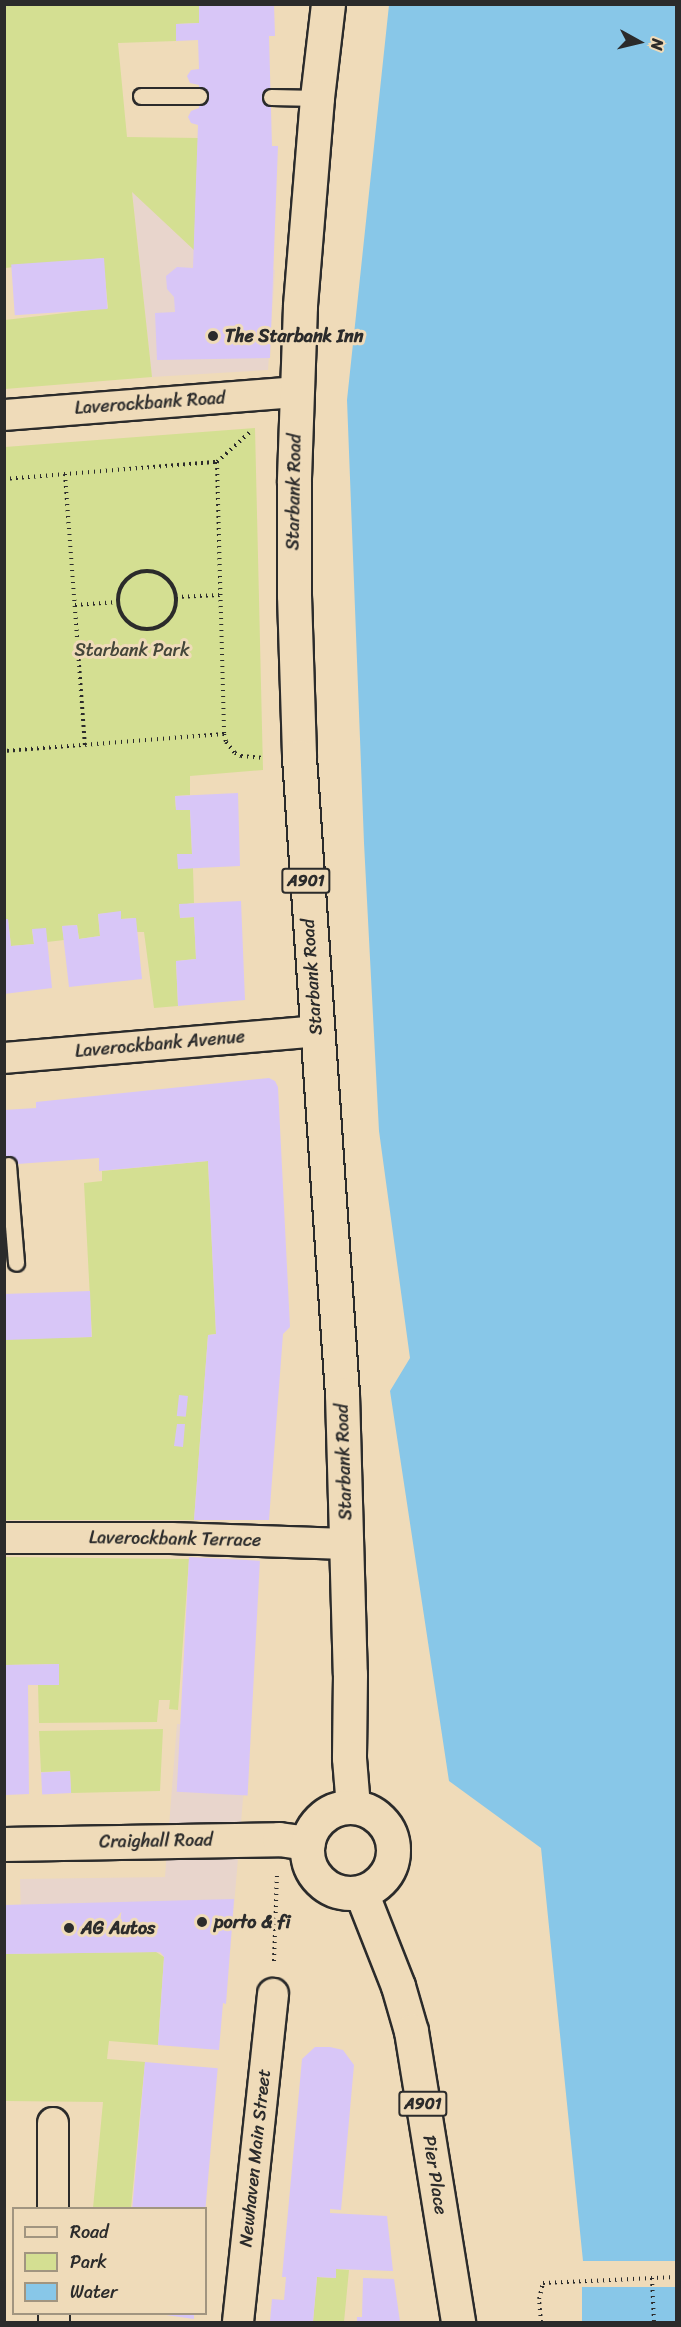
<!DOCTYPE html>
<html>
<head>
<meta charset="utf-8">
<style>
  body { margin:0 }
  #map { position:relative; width:681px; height:2327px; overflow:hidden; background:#efdbb9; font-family:Sriracha,sans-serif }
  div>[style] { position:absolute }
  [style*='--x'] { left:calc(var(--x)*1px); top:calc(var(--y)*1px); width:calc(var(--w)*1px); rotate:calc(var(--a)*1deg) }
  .built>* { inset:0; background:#e8d5cc }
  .green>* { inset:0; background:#d4df92 }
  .water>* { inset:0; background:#88c7e8; transform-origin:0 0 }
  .building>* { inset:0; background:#d8c6f7; transform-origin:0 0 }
  .path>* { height:4px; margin-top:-2px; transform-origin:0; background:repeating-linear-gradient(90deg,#2b2b2b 0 1.5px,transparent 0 6px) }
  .path>.ring { margin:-2px; padding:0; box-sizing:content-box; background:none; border:4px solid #2b2b2b; border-radius:50% }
  .roads { filter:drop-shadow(2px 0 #2b2b2b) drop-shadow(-2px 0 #2b2b2b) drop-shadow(0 2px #2b2b2b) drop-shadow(0 -2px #2b2b2b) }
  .service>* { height:15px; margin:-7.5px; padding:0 7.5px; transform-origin:7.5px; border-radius:7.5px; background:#efdbb9 }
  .minor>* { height:30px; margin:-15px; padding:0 15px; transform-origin:15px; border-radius:15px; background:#efdbb9 }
  .tertiary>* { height:33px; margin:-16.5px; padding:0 16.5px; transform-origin:16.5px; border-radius:16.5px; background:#efdbb9 }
  .primary>* { height:33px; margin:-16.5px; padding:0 16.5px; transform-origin:16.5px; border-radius:16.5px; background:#efdbb9 }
  .primary>.ring { margin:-16.5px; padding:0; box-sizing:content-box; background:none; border:33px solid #efdbb9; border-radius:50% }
  .dots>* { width:16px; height:16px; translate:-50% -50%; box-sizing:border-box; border:3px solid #efdbb9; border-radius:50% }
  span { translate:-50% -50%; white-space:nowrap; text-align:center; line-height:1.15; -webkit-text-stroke:6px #efdbb9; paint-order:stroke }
  .shield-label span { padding:2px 4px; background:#efdbb9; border:2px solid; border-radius:4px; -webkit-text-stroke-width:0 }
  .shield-label { font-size:16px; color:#2b2b2b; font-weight:700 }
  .poi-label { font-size:18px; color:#2b2b2b; font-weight:700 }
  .left { translate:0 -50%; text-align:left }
  .street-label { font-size:18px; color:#2b2b2b }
  .park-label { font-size:18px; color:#44463a }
  .frame { position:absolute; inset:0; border:6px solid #2b2b2b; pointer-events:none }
  .legend { position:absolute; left:12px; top:2207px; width:195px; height:108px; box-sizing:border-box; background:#efdbb9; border:2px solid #a19580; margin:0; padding:8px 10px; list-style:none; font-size:18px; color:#2b2b2b }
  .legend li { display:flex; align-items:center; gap:12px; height:30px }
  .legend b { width:30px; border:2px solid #a19580 }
  .north { position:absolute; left:609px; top:12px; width:60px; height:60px; -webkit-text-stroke:4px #efdbb9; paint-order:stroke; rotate:98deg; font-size:16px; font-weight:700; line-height:24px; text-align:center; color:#2b2b2b }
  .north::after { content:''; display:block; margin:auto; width:21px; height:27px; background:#2b2b2b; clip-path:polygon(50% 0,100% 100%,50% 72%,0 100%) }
</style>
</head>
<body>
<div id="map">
  <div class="built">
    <div style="clip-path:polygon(132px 191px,194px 250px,194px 268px,275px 270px,268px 370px,152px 377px)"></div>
    <div style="clip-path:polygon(177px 1724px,249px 1728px,230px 1953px,22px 1954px,20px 1879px,165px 1877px)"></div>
  </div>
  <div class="green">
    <div style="clip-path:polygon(5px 5px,199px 5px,199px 23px,176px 24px,176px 41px,118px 43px,127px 137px,198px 138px,194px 250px,132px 192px,152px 377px,5px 389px,5px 320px,108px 308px,103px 258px,5px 268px)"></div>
    <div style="clip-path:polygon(255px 428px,263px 770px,190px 776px,190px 795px,175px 796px,176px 810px,190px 810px,192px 854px,178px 854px,178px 869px,193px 868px,194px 903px,179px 905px,180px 918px,194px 917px,196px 959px,176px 961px,178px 1006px,154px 1008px,144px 932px,137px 932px,135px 918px,121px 919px,121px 912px,98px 914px,100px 936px,79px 939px,77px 925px,62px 926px,64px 940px,47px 942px,32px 930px,34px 944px,11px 946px,8px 919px,5px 919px,5px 447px)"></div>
    <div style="clip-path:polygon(208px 1161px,216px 1334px,208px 1335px,194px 1520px,5px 1520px,4px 1339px,92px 1337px,84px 1183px,102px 1181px,102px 1171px)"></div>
    <div style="clip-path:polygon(4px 1557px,189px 1559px,178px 1710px,169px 1709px,170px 1700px,159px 1700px,157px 1722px,39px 1723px,38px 1685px,59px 1684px,59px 1664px,5px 1665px)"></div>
    <div style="clip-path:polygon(163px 1729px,160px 1791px,71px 1793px,70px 1771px,41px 1772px,39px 1731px)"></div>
    <div style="clip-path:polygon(156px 1952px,164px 1957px,158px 2045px,109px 2041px,107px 2059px,145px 2062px,131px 2208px,93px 2208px,103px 2102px,5px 2101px,4px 1954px)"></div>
    <div style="clip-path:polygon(336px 2269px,349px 2270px,344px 2322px,313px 2322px,317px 2277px,335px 2278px)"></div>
  </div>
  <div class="water">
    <div style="clip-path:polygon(389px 5px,676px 5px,676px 2261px,583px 2261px,541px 1848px,449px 1781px,390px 1391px,410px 1358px,379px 1131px,364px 843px,347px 400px)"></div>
    <div style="left:582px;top:2287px;width:94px;height:35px"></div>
  </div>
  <div class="building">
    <div style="clip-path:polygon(199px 4px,274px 4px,275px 36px,269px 36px,272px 146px,278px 146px,270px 358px,157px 360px,155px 313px,175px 312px,174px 297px,167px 289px,166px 276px,177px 267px,193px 268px,198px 125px,191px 123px,188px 117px,191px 111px,199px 108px,199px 85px,190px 83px,187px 76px,191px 70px,199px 69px,198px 40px,176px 41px,176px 24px,199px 23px)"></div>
    <div style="left:104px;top:258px;width:51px;height:93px;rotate:86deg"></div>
    <div style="clip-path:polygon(238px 793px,240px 866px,178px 869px,177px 854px,192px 854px,190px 810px,176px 810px,175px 796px)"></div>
    <div style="clip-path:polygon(241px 901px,245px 1000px,178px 1006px,176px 961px,196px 959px,194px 917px,180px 918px,179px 904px)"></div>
    <div style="clip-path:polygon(121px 911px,121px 919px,136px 918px,142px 979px,69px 987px,62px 926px,77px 925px,79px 939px,100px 936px,98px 914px)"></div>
    <div style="clip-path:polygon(4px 919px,8px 919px,11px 946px,34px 944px,32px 929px,46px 928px,52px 988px,4px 994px)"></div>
    <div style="clip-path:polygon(269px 1078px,275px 1081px,278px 1087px,290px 1327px,283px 1334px,269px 1520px,194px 1520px,208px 1335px,216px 1334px,208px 1161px,99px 1171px,99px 1158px,4px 1165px,4px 1110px,36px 1108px,36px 1102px)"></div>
    <div style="left:90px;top:1291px;width:46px;height:86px;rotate:88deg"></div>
    <div style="left:179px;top:1395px;width:9px;height:21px;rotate:6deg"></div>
    <div style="clip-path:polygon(177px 1424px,185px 1424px,183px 1447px,174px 1446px)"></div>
    <div style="left:189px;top:1557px;width:71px;height:235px;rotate:3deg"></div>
    <div style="clip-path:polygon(59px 1664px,59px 1685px,28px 1685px,29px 1794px,6px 1795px,4px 1665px)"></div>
    <div style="left:70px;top:1771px;width:22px;height:29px;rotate:87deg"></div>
    <div style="clip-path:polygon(234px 1899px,226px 2004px,223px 2003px,219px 2050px,158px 2045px,164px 1957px,160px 1952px,4px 1954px,4px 1905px)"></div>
    <div style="clip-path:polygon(315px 2047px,330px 2047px,343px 2050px,354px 2065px,341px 2210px,330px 2209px,330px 2213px,387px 2216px,393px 2271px,336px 2269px,336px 2278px,317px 2277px,313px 2322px,270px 2321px,272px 2299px,284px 2300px,286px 2277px,282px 2277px,302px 2059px)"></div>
    <div style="left:145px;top:2062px;width:73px;height:147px;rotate:5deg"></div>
    <div style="clip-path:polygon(363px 2278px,394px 2279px,400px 2322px,357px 2322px,357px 2317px,362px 2317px)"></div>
    <div style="clip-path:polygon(159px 2314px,194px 2314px,194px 2319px)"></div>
  </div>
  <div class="path">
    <div style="--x:217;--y:462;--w:45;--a:-42.3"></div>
    <div style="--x:65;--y:474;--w:272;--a:85.8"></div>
    <div style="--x:4;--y:479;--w:214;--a:-4.6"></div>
    <div style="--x:217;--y:462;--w:272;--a:88.5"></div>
    <div style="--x:224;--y:734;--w:221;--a:175.6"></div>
    <div class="ring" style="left:118px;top:571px;width:54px;height:54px"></div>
    <div style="--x:176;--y:597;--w:44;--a:-2.6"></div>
    <div style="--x:75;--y:605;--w:42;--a:-4.1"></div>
    <div style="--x:224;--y:734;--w:8;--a:76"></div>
    <div style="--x:226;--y:742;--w:14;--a:51"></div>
    <div style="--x:235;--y:753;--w:7;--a:27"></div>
    <div style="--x:241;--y:756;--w:21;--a:5"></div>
    <div style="--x:274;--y:1961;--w:85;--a:-88"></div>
    <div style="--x:652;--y:2278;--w:44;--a:87.4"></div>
    <div style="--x:541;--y:2322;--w:23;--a:-95"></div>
    <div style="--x:539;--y:2299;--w:16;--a:-76"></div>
    <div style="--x:543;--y:2283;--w:133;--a:-2.6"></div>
  </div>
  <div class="roads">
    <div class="service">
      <div style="--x:141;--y:96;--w:58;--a:0"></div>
      <div style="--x:271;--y:97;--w:46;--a:1.2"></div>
      <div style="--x:8;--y:1165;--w:98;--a:85.3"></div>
    </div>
    <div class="minor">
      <div style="--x:4;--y:415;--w:293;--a:-4.5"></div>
      <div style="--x:4;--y:1058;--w:313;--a:-4.9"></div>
      <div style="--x:4;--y:1538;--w:167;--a:0"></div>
      <div style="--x:171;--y:1538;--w:175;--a:2"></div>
      <div style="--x:53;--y:2123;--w:85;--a:90"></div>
      <div style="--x:54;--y:2314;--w:8;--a:90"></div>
      <div style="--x:238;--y:2322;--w:330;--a:-83.9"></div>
    </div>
    <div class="tertiary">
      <div style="--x:4;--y:1844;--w:275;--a:-1"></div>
      <div style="--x:279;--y:1839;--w:29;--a:8"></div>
    </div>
    <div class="primary">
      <div style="--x:328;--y:4;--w:95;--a:96.7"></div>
      <div style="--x:317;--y:98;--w:209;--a:94.7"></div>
      <div style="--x:300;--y:306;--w:176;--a:92"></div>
      <div style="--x:294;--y:482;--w:113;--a:90"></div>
      <div style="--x:294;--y:595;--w:162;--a:88.2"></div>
      <div style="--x:299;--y:757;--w:638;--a:86.14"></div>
      <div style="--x:342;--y:1394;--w:280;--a:88.4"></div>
      <div style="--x:350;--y:1674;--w:84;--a:90.7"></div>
      <div style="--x:349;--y:1758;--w:49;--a:85.3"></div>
      <div class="ring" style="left:307px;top:1807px;width:53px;height:53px"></div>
      <div style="--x:361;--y:1892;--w:101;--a:68.5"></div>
      <div style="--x:398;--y:1986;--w:47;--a:73.9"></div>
      <div style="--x:411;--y:2031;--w:295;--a:80.8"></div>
    </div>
  </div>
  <div class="dots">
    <div style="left:213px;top:336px;background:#2b2b2b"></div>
    <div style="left:202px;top:1922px;background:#2b2b2b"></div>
    <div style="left:69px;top:1928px;background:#2b2b2b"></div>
  </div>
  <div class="shield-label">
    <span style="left:306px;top:881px">A901</span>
    <span style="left:423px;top:2104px">A901</span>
  </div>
  <div class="poi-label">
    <span class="left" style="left:225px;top:336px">The Starbank Inn</span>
    <span class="left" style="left:214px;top:1922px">porto &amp; fi</span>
    <span class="left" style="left:81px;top:1928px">AG Autos</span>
  </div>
  <div class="street-label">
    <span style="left:150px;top:403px;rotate:-4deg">Laverockbank Road</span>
    <span style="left:294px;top:492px;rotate:-89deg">Starbank Road</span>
    <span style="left:312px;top:977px;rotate:-94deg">Starbank Road</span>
    <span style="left:160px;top:1044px;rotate:-5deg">Laverockbank Avenue</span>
    <span style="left:344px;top:1462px;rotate:-92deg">Starbank Road</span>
    <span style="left:175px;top:1539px;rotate:1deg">Laverockbank Terrace</span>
    <span style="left:156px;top:1841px;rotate:-1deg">Craighall Road</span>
    <span style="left:255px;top:2158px;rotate:-84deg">Newhaven Main Street</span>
    <span style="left:435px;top:2175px;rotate:81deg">Pier Place</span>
  </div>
  <div class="park-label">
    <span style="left:132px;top:650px">Starbank Park</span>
  </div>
  <div class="frame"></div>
  <ul class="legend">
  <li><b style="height:8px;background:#efdbb9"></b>Road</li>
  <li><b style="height:16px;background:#d4df92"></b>Park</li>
  <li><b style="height:16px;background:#88c7e8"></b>Water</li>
  </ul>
  <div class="north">N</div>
</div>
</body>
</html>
